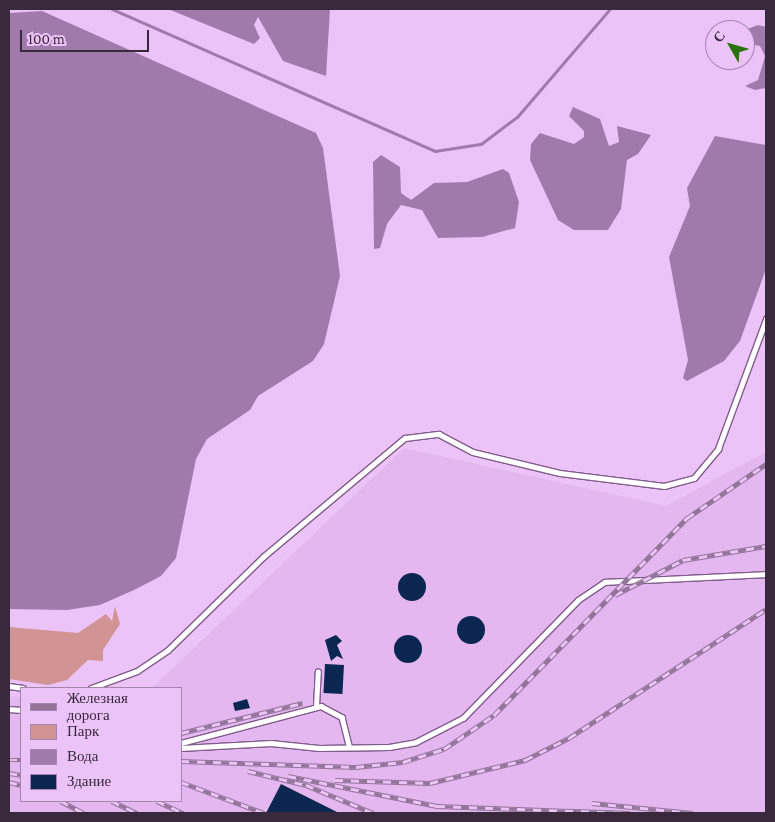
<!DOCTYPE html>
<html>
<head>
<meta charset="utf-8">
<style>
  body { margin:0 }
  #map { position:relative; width:775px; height:822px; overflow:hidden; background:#ecc3f7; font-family:"Crimson Pro",serif }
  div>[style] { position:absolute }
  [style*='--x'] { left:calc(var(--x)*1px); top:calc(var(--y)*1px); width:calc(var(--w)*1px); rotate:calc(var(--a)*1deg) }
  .built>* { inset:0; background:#e4b7f1 }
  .green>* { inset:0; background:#d19393 }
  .water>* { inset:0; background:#a17aac }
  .stream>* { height:2.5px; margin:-1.25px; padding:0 1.25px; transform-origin:1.25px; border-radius:1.25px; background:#a17aac }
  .building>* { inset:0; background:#0b2650; transform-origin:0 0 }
  .round { border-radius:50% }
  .roads { filter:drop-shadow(1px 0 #815c8b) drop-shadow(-1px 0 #815c8b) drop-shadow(0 1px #815c8b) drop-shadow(0 -1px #815c8b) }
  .service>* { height:4.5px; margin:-2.25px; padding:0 2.25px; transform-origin:2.25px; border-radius:2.25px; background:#fff }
  .rail>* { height:4.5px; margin-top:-2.25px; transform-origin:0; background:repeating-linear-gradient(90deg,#ecc3f7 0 8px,#927599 0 16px); box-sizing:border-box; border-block:1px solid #927599 }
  span { translate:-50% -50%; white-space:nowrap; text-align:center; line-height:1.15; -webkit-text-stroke:5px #ecc3f7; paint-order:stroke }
  .frame { position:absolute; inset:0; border:10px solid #39293d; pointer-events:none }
  .legend { position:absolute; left:20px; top:687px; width:162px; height:115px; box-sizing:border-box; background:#ecc3f7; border:1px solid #a485ad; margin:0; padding:6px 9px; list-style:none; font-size:15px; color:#39293d }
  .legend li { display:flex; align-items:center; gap:10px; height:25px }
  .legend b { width:25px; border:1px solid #a485ad }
  .north { position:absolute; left:705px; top:20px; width:50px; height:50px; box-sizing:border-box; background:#ecc3f7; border:1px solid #a485ad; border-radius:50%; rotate:308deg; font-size:14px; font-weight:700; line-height:20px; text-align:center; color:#39293d }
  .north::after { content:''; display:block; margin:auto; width:18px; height:22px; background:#2c710f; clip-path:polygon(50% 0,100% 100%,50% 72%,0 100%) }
  .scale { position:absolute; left:20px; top:30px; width:129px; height:22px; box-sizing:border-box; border:2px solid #39293d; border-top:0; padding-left:6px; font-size:15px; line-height:18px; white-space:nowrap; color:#39293d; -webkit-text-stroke:4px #ecc3f7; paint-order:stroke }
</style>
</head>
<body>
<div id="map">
  <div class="built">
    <div style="clip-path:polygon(404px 448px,666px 506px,766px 452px,766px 813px,9px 813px,9px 696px,21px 698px,21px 801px,181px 801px,181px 688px,152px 688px)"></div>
  </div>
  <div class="green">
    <div style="clip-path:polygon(115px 606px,120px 624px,103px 650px,103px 661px,88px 660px,67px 680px,48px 685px,9px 679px,9px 627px,78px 633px,106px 614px,112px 621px)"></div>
  </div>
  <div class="water">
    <div style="clip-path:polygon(168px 9px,330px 9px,326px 76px,283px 61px,258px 17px,254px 25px,260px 38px,254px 44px)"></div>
    <div style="clip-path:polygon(42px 11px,316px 133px,323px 148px,340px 276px,324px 344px,313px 361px,258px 396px,250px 410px,207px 439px,196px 459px,176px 558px,161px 576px,134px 590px,100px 605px,67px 610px,9px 609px,9px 13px)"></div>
    <div style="clip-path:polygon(758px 25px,766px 27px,766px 88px,755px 90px,745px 86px,758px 80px,765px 56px,760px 46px,745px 43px,745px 30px)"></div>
    <div style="clip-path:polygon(573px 107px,600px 119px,609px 146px,619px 142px,617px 126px,651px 135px,638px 154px,627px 160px,621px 209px,608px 230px,574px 230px,558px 220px,530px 160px,531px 144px,540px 133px,574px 144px,584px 137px,584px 131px,569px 116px)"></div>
    <div style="clip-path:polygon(715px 136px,766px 145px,766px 269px,740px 341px,724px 361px,687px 381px,683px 378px,688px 360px,669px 257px,690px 206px,687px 188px)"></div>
    <div style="clip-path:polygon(381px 155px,400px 167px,401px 193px,411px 200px,434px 183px,467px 182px,503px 169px,509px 173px,519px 202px,515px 228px,482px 237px,438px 238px,422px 210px,401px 205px,387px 224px,380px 248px,374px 249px,373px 162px)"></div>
  </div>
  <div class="stream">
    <div style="--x:112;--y:9;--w:353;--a:23.7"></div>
    <div style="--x:435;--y:151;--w:47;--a:-8.7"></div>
    <div style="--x:481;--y:144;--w:45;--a:-36.9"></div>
    <div style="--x:517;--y:117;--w:143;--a:-49.3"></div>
  </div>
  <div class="building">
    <div class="round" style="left:398px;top:573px;width:28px;height:28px"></div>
    <div class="round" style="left:457px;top:616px;width:28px;height:28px"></div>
    <div class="round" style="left:394px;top:635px;width:28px;height:28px"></div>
    <div style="clip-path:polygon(336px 635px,342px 641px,337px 645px,343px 659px,337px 656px,331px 661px,325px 640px)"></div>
    <div style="left:325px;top:664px;width:19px;height:29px;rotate:3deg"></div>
    <div style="clip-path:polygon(247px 699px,250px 708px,235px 711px,233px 703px)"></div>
    <div style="clip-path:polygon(281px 784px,339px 813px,266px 813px)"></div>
  </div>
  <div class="roads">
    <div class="service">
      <div style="--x:9;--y:686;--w:14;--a:8"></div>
      <div style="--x:91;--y:688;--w:49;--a:-20.3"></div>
      <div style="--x:137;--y:671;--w:37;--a:-34"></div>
      <div style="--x:168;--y:650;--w:133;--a:-44.4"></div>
      <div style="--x:263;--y:557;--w:185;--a:-40"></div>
      <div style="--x:405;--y:438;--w:34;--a:-7"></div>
      <div style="--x:439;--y:434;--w:38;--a:28"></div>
      <div style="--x:473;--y:452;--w:89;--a:13.6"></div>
      <div style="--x:560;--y:473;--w:105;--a:7.1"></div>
      <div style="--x:664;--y:486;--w:31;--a:-15"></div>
      <div style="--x:694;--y:478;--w:38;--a:-50"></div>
      <div style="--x:718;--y:449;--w:139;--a:-69.7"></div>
      <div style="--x:316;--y:706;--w:34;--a:-87"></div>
      <div style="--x:9;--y:709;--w:12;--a:5"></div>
      <div style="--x:181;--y:743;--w:145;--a:-14.8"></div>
      <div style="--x:321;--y:706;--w:24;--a:28"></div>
      <div style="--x:342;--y:717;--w:30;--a:76"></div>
      <div style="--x:181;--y:748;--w:90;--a:-3.2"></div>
      <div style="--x:271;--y:743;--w:48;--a:5.9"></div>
      <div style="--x:319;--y:748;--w:70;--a:-0.8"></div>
      <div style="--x:389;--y:747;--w:27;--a:-10"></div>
      <div style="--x:416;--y:742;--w:53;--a:-27.1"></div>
      <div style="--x:463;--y:718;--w:165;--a:-45.7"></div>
      <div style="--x:578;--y:600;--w:32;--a:-34"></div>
      <div style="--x:605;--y:582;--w:161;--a:-2.8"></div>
    </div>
  </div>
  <div class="rail">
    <div style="--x:615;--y:595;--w:76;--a:-27.2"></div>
    <div style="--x:683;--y:560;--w:84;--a:-9.6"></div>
    <div style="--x:181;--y:733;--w:125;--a:-13.9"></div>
    <div style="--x:9;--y:760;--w:12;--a:0"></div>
    <div style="--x:181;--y:761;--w:175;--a:2"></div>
    <div style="--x:356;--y:767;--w:47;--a:-6.1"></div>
    <div style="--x:403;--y:762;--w:43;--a:-17.6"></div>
    <div style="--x:444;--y:749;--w:60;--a:-34.2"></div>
    <div style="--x:494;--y:715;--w:276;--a:-45.6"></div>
    <div style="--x:687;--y:518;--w:96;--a:-34.4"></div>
    <div style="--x:248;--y:771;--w:60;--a:13.6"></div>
    <div style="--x:306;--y:785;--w:73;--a:22.7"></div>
    <div style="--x:9;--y:773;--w:12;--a:9"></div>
    <div style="--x:288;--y:776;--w:152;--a:11.4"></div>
    <div style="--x:437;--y:806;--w:193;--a:2.1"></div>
    <div style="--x:335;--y:780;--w:95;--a:1.8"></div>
    <div style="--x:430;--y:783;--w:98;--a:-13.6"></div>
    <div style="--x:525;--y:760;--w:49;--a:-26.6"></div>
    <div style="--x:569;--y:738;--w:235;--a:-33.2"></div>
    <div style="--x:9;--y:782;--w:12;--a:14"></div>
    <div style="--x:181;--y:782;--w:89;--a:20.5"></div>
    <div style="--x:61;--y:801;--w:26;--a:28"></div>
    <div style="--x:112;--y:801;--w:28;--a:26"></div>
    <div style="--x:157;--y:801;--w:29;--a:25"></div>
    <div style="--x:592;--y:803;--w:101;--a:5.7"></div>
  </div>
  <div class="frame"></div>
  <ul class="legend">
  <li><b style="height:6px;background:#927599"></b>Железная дорога</li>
  <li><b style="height:14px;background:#d19393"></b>Парк</li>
  <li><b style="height:14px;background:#a17aac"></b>Вода</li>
  <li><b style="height:14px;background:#0b2650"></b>Здание</li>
  </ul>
  <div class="north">С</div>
  <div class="scale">100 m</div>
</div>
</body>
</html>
